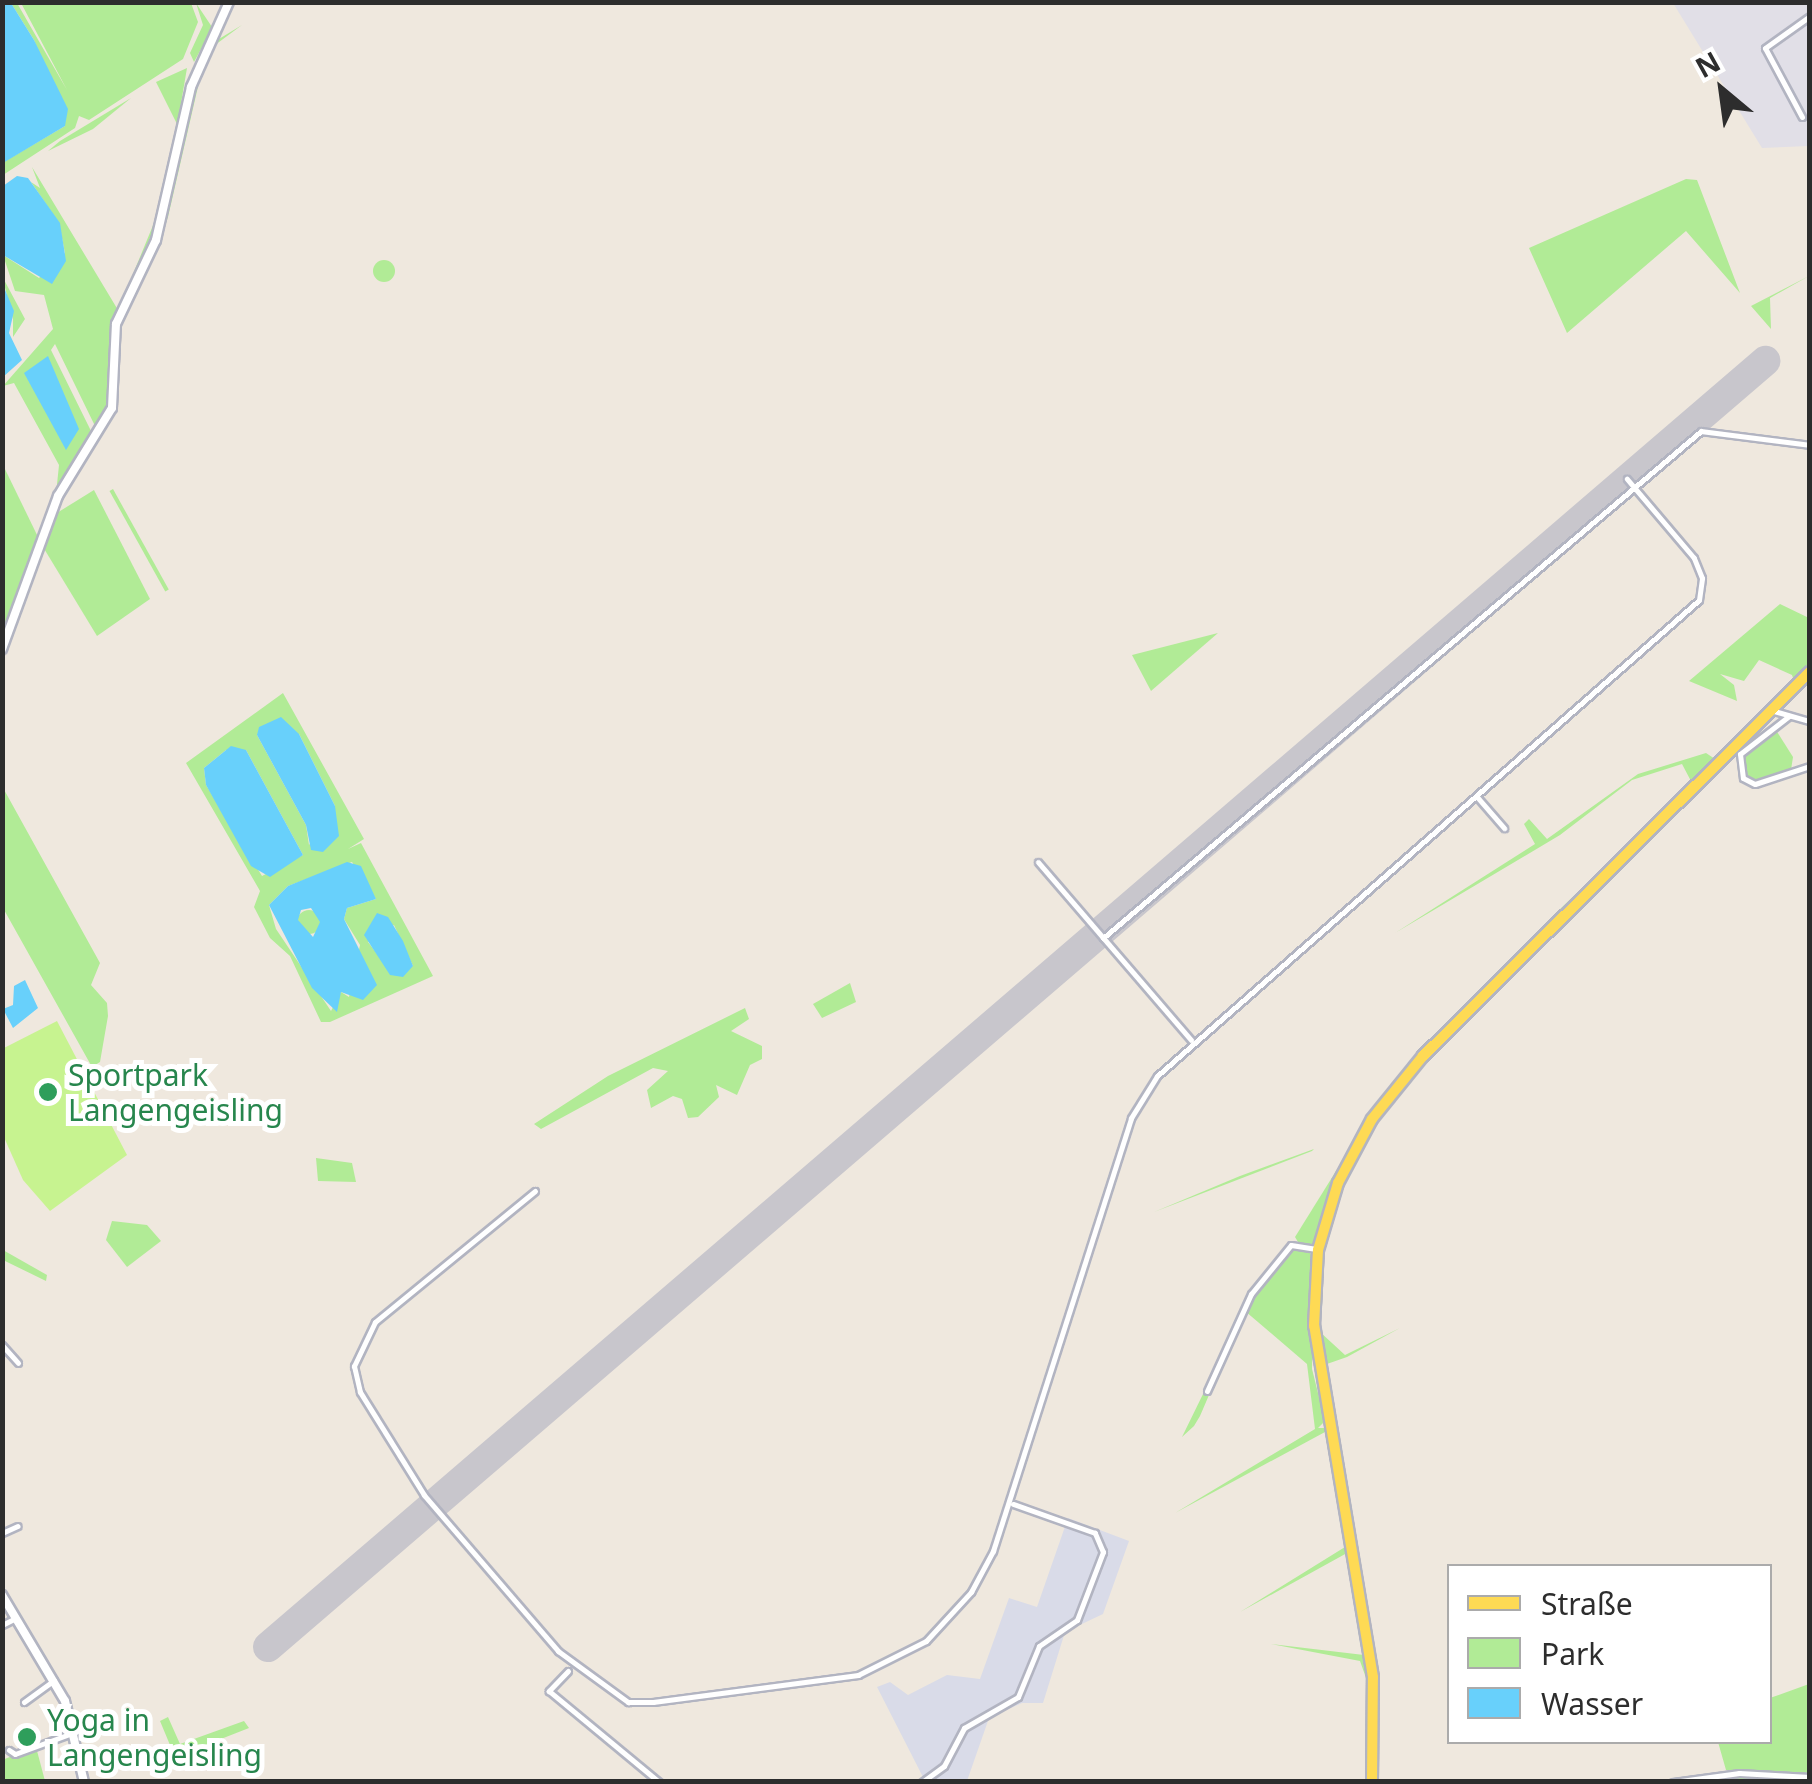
<!DOCTYPE html>
<html>
<head>
<meta charset="utf-8">
<style>
  body { margin:0 }
  #map { position:relative; width:1812px; height:1784px; overflow:hidden; background:#efe8de; font-family:"Noto Sans",sans-serif }
  div>[style] { position:absolute }
  [style*='--x'] { left:calc(var(--x)*1px); top:calc(var(--y)*1px); width:calc(var(--w)*1px); rotate:calc(var(--a)*1deg) }
  .industrial>* { inset:0; background:#e1dfe7 }
  .airport>* { inset:0; background:#d9dbe8 }
  .green>* { inset:0; background:#b1eb96; transform-origin:0 0 }
  .round { border-radius:50% }
  .pitch>* { inset:0; background:#c7f390 }
  .water>* { inset:0; background:#68d0fb }
  .runway>* { height:30px; margin:-15px; padding:0 15px; transform-origin:15px; border-radius:15px; background:#c8c6cc }
  .roads { filter:drop-shadow(2px 0 #b2b4c1) drop-shadow(-2px 0 #b2b4c1) drop-shadow(0 2px #b2b4c1) drop-shadow(0 -2px #b2b4c1) }
  .minor>* { height:5px; margin:-2.5px; padding:0 2.5px; transform-origin:2.5px; border-radius:2.5px; background:#fff }
  .secondary>* { height:8px; margin:-4px; padding:0 4px; transform-origin:4px; border-radius:4px; background:#fff }
  .primary>* { height:10px; margin:-5px; padding:0 5px; transform-origin:5px; border-radius:5px; background:#feda54 }
  .dots>* { width:28px; height:28px; translate:-50% -50%; box-sizing:border-box; border:5px solid #fff; border-radius:50% }
  span { translate:-50% -50%; white-space:nowrap; text-align:center; line-height:1.15; -webkit-text-stroke:10px #fff; paint-order:stroke }
  .leisure-label { font-size:30px; color:#27864d }
  .left { translate:0 -50%; text-align:left }
  .frame { position:absolute; inset:0; border:5px solid #2d2d2d; pointer-events:none }
  .legend { position:absolute; left:1447px; top:1564px; width:325px; height:180px; box-sizing:border-box; background:#fff; border:2px solid #ababab; margin:0; padding:12px 18px; list-style:none; font-size:30px; color:#2d2d2d }
  .legend li { display:flex; align-items:center; gap:20px; height:50px }
  .legend b { width:50px; border:2px solid #ababab }
  .north { position:absolute; left:1672px; top:40px; width:100px; height:100px; -webkit-text-stroke:8px #fff; paint-order:stroke; rotate:331deg; font-size:28px; font-weight:700; line-height:40px; text-align:center; color:#2d2d2d }
  .north::after { content:''; display:block; margin:auto; width:35px; height:45px; background:#2d2d2d; clip-path:polygon(50% 0,100% 100%,50% 72%,0 100%) }
</style>
</head>
<body>
<div id="map">
  <div class="industrial">
    <div style="clip-path:polygon(1673px 3px,1809px 3px,1809px 146px,1762px 148px)"></div>
  </div>
  <div class="airport">
    <div style="clip-path:polygon(1068px 1518px,1129px 1541px,1103px 1614px,1065px 1632px,1043px 1703px,1022px 1703px,989px 1718px,967px 1781px,925px 1781px,877px 1687px,890px 1682px,908px 1695px,947px 1675px,980px 1679px,1009px 1598px,1037px 1607px)"></div>
  </div>
  <div class="green">
    <div style="clip-path:polygon(11px 3px,17px 3px,67px 90px,21px 3px,191px 3px,198px 22px,183px 59px,89px 120px,79px 116px,75px 128px,3px 175px,2px 163px,65px 126px,34px 40px)"></div>
    <div style="clip-path:polygon(196px 3px,212px 27px,226px 3px,194px 62px,190px 53px,203px 25px)"></div>
    <div style="clip-path:polygon(242px 25px,215px 45px,200px 78px,168px 217px,154px 257px,136px 290px,165px 222px,194px 89px,214px 42px)"></div>
    <div style="clip-path:polygon(187px 68px,163px 209px,124px 296px,156px 218px,177px 124px,156px 82px)"></div>
    <div style="clip-path:polygon(131px 98px,93px 129px,48px 151px,60px 141px)"></div>
    <div style="clip-path:polygon(32px 167px,118px 310px,110px 341px,111px 403px,96px 428px,55px 344px,51px 350px,92px 433px,56px 494px,59px 465px,14px 383px,3px 386px,53px 329px,44px 295px,15px 291px,3px 255px,39px 278px,65px 253px,59px 223px,31px 182px,40px 188px)"></div>
    <div style="clip-path:polygon(1686px 179px,1697px 180px,1740px 293px,1686px 231px,1567px 333px,1529px 248px)"></div>
    <div class="round" style="left:373px;top:260px;width:22px;height:22px"></div>
    <div style="clip-path:polygon(2px 276px,25px 319px,13px 337px,13px 319px)"></div>
    <div style="clip-path:polygon(1809px 276px,1770px 298px,1771px 329px,1751px 306px)"></div>
    <div style="clip-path:polygon(3px 465px,39px 539px,3px 644px)"></div>
    <div style="left:113px;top:489px;width:115px;height:4px;rotate:61deg"></div>
    <div style="clip-path:polygon(94px 490px,150px 599px,97px 636px,43px 547px,52px 516px)"></div>
    <div style="clip-path:polygon(1780px 604px,1809px 618px,1809px 668px,1795px 684px,1792px 675px,1759px 660px,1744px 681px,1720px 674px,1734px 685px,1737px 701px,1689px 681px)"></div>
    <div style="clip-path:polygon(1218px 633px,1151px 691px,1132px 655px)"></div>
    <div style="clip-path:polygon(evenodd,283px 693px,364px 839px,348px 849px,361px 843px,433px 976px,330px 1022px,321px 1022px,290px 956px,270px 938px,254px 907px,260px 891px,186px 763px,283px 693px,299px 734px,335px 806px,309px 845px,306px 825px,257px 735px,299px 734px,283px 693px,226px 750px,246px 750px,303px 855px,262px 876px,206px 785px,204px 768px,226px 750px,283px 693px,352px 862px,376px 899px,347px 908px,344px 919px,360px 945px,349px 997px,341px 992px,331px 1011px,276px 929px,269px 905px,288px 886px,352px 862px,283px 693px,394px 925px,413px 966px,390px 971px,368px 942px,394px 925px)"></div>
    <div style="clip-path:polygon(1774px 727px,1793px 757px,1791px 770px,1754px 783px,1745px 780px,1740px 756px)"></div>
    <div style="clip-path:polygon(1706px 753px,1718px 761px,1567px 908px,1560px 909px,1692px 783px,1682px 764px,1632px 780px,1560px 835px,1395px 933px,1535px 844px,1524px 824px,1529px 819px,1547px 839px,1638px 774px)"></div>
    <div style="clip-path:polygon(2px 786px,100px 963px,91px 985px,107px 1003px,108px 1016px,100px 1062px,92px 1067px,3px 908px)"></div>
    <div class="round" style="left:297px;top:910px;width:24px;height:24px"></div>
    <div style="clip-path:polygon(850px 983px,856px 1002px,822px 1018px,813px 1004px)"></div>
    <div style="clip-path:polygon(745px 1008px,749px 1019px,731px 1031px,762px 1046px,762px 1059px,750px 1065px,737px 1095px,716px 1085px,719px 1097px,698px 1117px,688px 1118px,682px 1099px,673px 1096px,651px 1108px,647px 1090px,668px 1071px,653px 1068px,541px 1129px,534px 1124px,608px 1076px)"></div>
    <div style="clip-path:polygon(1314px 1149px,1312px 1151px,1154px 1212px,1240px 1176px)"></div>
    <div style="clip-path:polygon(316px 1158px,352px 1163px,356px 1182px,318px 1181px)"></div>
    <div style="clip-path:polygon(1341px 1163px,1315px 1245px,1298px 1242px,1295px 1237px)"></div>
    <div style="clip-path:polygon(112px 1221px,147px 1225px,161px 1241px,127px 1267px,106px 1240px)"></div>
    <div style="clip-path:polygon(1292px 1247px,1307px 1248px,1314px 1260px,1312px 1369px,1325px 1421px,1318px 1428px,1327px 1428px,1371px 1692px,1360px 1661px,1271px 1644px,1364px 1655px,1347px 1553px,1240px 1612px,1345px 1547px,1325px 1432px,1175px 1513px,1315px 1429px,1307px 1364px,1245px 1311px,1200px 1416px,1194px 1426px,1182px 1437px,1250px 1298px)"></div>
    <div style="clip-path:polygon(3px 1250px,47px 1275px,46px 1281px,3px 1260px)"></div>
    <div style="clip-path:polygon(1319px 1309px,1320px 1332px,1345px 1355px,1400px 1328px,1347px 1357px,1324px 1365px,1317px 1329px)"></div>
    <div style="clip-path:polygon(1809px 1684px,1809px 1775px,1726px 1770px,1718px 1742px,1770px 1742px,1770px 1698px)"></div>
    <div style="clip-path:polygon(168px 1717px,180px 1744px,244px 1721px,249px 1728px,175px 1757px,160px 1721px)"></div>
    <div style="clip-path:polygon(36px 1747px,45px 1781px,3px 1781px,2px 1760px)"></div>
    <div style="clip-path:polygon(1757px 1775px,1808px 1779px,1809px 1781px,1706px 1780px)"></div>
  </div>
  <div class="pitch">
    <div style="clip-path:polygon(57px 1021px,127px 1155px,50px 1211px,23px 1180px,3px 1135px,2px 1049px)"></div>
  </div>
  <div class="water">
    <div style="clip-path:polygon(2px 3px,11px 3px,34px 40px,68px 109px,65px 126px,3px 163px)"></div>
    <div style="clip-path:polygon(17px 176px,28px 178px,60px 223px,66px 261px,52px 284px,3px 255px,3px 186px)"></div>
    <div style="clip-path:polygon(3px 285px,14px 311px,9px 333px,22px 360px,3px 377px)"></div>
    <div style="clip-path:polygon(48px 356px,79px 429px,66px 450px,24px 373px)"></div>
    <div style="clip-path:polygon(281px 717px,299px 734px,335px 806px,339px 836px,323px 852px,311px 850px,306px 825px,257px 735px,259px 727px)"></div>
    <div style="clip-path:polygon(231px 746px,246px 750px,303px 855px,270px 877px,251px 866px,206px 785px,204px 768px)"></div>
    <div style="clip-path:polygon(evenodd,347px 862px,361px 866px,376px 899px,347px 908px,344px 919px,377px 985px,363px 1000px,341px 992px,337px 1012px,312px 988px,269px 905px,288px 886px,347px 862px,311px 908px,320px 922px,313px 937px,298px 920px,301px 910px,311px 908px)"></div>
    <div style="clip-path:polygon(377px 913px,388px 917px,403px 941px,413px 966px,403px 977px,390px 975px,364px 935px)"></div>
    <div style="clip-path:polygon(25px 980px,38px 1008px,13px 1028px,3px 1009px,13px 1005px,14px 986px)"></div>
  </div>
  <div class="runway">
    <div style="--x:268;--y:1647;--w:1974;--a:-40.66"></div>
  </div>
  <div class="roads">
    <div class="minor">
      <div style="--x:1802;--y:117;--w:78;--a:-118.2"></div>
      <div style="--x:1765;--y:48;--w:55;--a:-35.4"></div>
      <div style="--x:1774;--y:711;--w:37;--a:16"></div>
      <div style="--x:1789;--y:716;--w:62;--a:142.2"></div>
      <div style="--x:1740;--y:754;--w:24;--a:83"></div>
      <div style="--x:1743;--y:778;--w:13;--a:27"></div>
      <div style="--x:1755;--y:784;--w:58;--a:-18.1"></div>
      <div style="--x:1478;--y:798;--w:40;--a:49"></div>
      <div style="--x:1038;--y:862;--w:235;--a:49.3"></div>
      <div style="--x:1103;--y:938;--w:784;--a:-40.29"></div>
      <div style="--x:1701;--y:431;--w:110;--a:7.3"></div>
      <div style="--x:535;--y:1191;--w:207;--a:140.7"></div>
      <div style="--x:375;--y:1322;--w:49;--a:115.5"></div>
      <div style="--x:354;--y:1366;--w:27;--a:77"></div>
      <div style="--x:360;--y:1392;--w:121;--a:58.1"></div>
      <div style="--x:424;--y:1495;--w:206;--a:49.3"></div>
      <div style="--x:558;--y:1651;--w:87;--a:36.1"></div>
      <div style="--x:628;--y:1702;--w:25;--a:0"></div>
      <div style="--x:653;--y:1702;--w:207;--a:-7.5"></div>
      <div style="--x:858;--y:1675;--w:76;--a:-26.6"></div>
      <div style="--x:926;--y:1641;--w:67;--a:-47.4"></div>
      <div style="--x:971;--y:1592;--w:47;--a:-61.8"></div>
      <div style="--x:993;--y:1551;--w:454;--a:-72.3"></div>
      <div style="--x:1131;--y:1118;--w:49;--a:-58.2"></div>
      <div style="--x:1157;--y:1076;--w:721;--a:-41.29"></div>
      <div style="--x:1699;--y:600;--w:22;--a:-82"></div>
      <div style="--x:1702;--y:578;--w:22;--a:-112"></div>
      <div style="--x:1694;--y:558;--w:104;--a:-130.3"></div>
      <div style="--x:2;--y:1345;--w:24;--a:48"></div>
      <div style="--x:1207;--y:1391;--w:107;--a:-65.6"></div>
      <div style="--x:1251;--y:1294;--w:63;--a:-50.8"></div>
      <div style="--x:1291;--y:1245;--w:24;--a:9"></div>
      <div style="--x:2;--y:1533;--w:17;--a:-24"></div>
      <div style="--x:2;--y:1625;--w:16;--a:-27"></div>
      <div style="--x:568;--y:1671;--w:28;--a:134"></div>
      <div style="--x:549;--y:1691;--w:143;--a:39.6"></div>
      <div style="--x:24;--y:1702;--w:37;--a:-36"></div>
      <div style="--x:9;--y:1750;--w:7;--a:34"></div>
      <div style="--x:15;--y:1754;--w:64;--a:-20.1"></div>
      <div style="--x:922;--y:1782;--w:27;--a:-36"></div>
      <div style="--x:944;--y:1766;--w:43;--a:-62.2"></div>
      <div style="--x:964;--y:1728;--w:62;--a:-29.9"></div>
      <div style="--x:1018;--y:1697;--w:55;--a:-67.6"></div>
      <div style="--x:1039;--y:1646;--w:46;--a:-34.4"></div>
      <div style="--x:1077;--y:1620;--w:73;--a:-69.1"></div>
      <div style="--x:1103;--y:1552;--w:21;--a:-113"></div>
      <div style="--x:1095;--y:1533;--w:87;--a:-160.5"></div>
      <div style="--x:1673;--y:1782;--w:67;--a:-7.8"></div>
      <div style="--x:1739;--y:1773;--w:71;--a:3.2"></div>
    </div>
    <div class="secondary">
      <div style="--x:2;--y:649;--w:163;--a:-69.9"></div>
      <div style="--x:58;--y:496;--w:103;--a:-58.5"></div>
      <div style="--x:112;--y:408;--w:84;--a:-87.3"></div>
      <div style="--x:116;--y:324;--w:93;--a:-64.5"></div>
      <div style="--x:156;--y:240;--w:157;--a:-77.1"></div>
      <div style="--x:191;--y:87;--w:93;--a:-65.9"></div>
      <div style="--x:2;--y:1595;--w:123;--a:59.3"></div>
      <div style="--x:65;--y:1701;--w:83;--a:76.8"></div>
    </div>
    <div class="primary">
      <div style="--x:1372;--y:1782;--w:105;--a:-89.5"></div>
      <div style="--x:1373;--y:1677;--w:356;--a:-99.5"></div>
      <div style="--x:1314;--y:1326;--w:76;--a:-87"></div>
      <div style="--x:1318;--y:1250;--w:70;--a:-73.4"></div>
      <div style="--x:1338;--y:1183;--w:72;--a:-62"></div>
      <div style="--x:1372;--y:1119;--w:81;--a:-51"></div>
      <div style="--x:1423;--y:1056;--w:545;--a:-44.78"></div>
    </div>
  </div>
  <div class="dots">
    <div style="left:48px;top:1092px;background:#2e9e5b"></div>
    <div style="left:27px;top:1737px;background:#2e9e5b"></div>
  </div>
  <div class="leisure-label">
    <span class="left" style="left:68px;top:1092px">Sportpark<br>Langengeisling</span>
    <span class="left" style="left:47px;top:1737px">Yoga in<br>Langengeisling</span>
  </div>
  <div class="frame"></div>
  <ul class="legend">
  <li><b style="height:12px;background:#feda54"></b>Straße</li>
  <li><b style="height:28px;background:#b1eb96"></b>Park</li>
  <li><b style="height:28px;background:#68d0fb"></b>Wasser</li>
  </ul>
  <div class="north">N</div>
</div>
</body>
</html>
